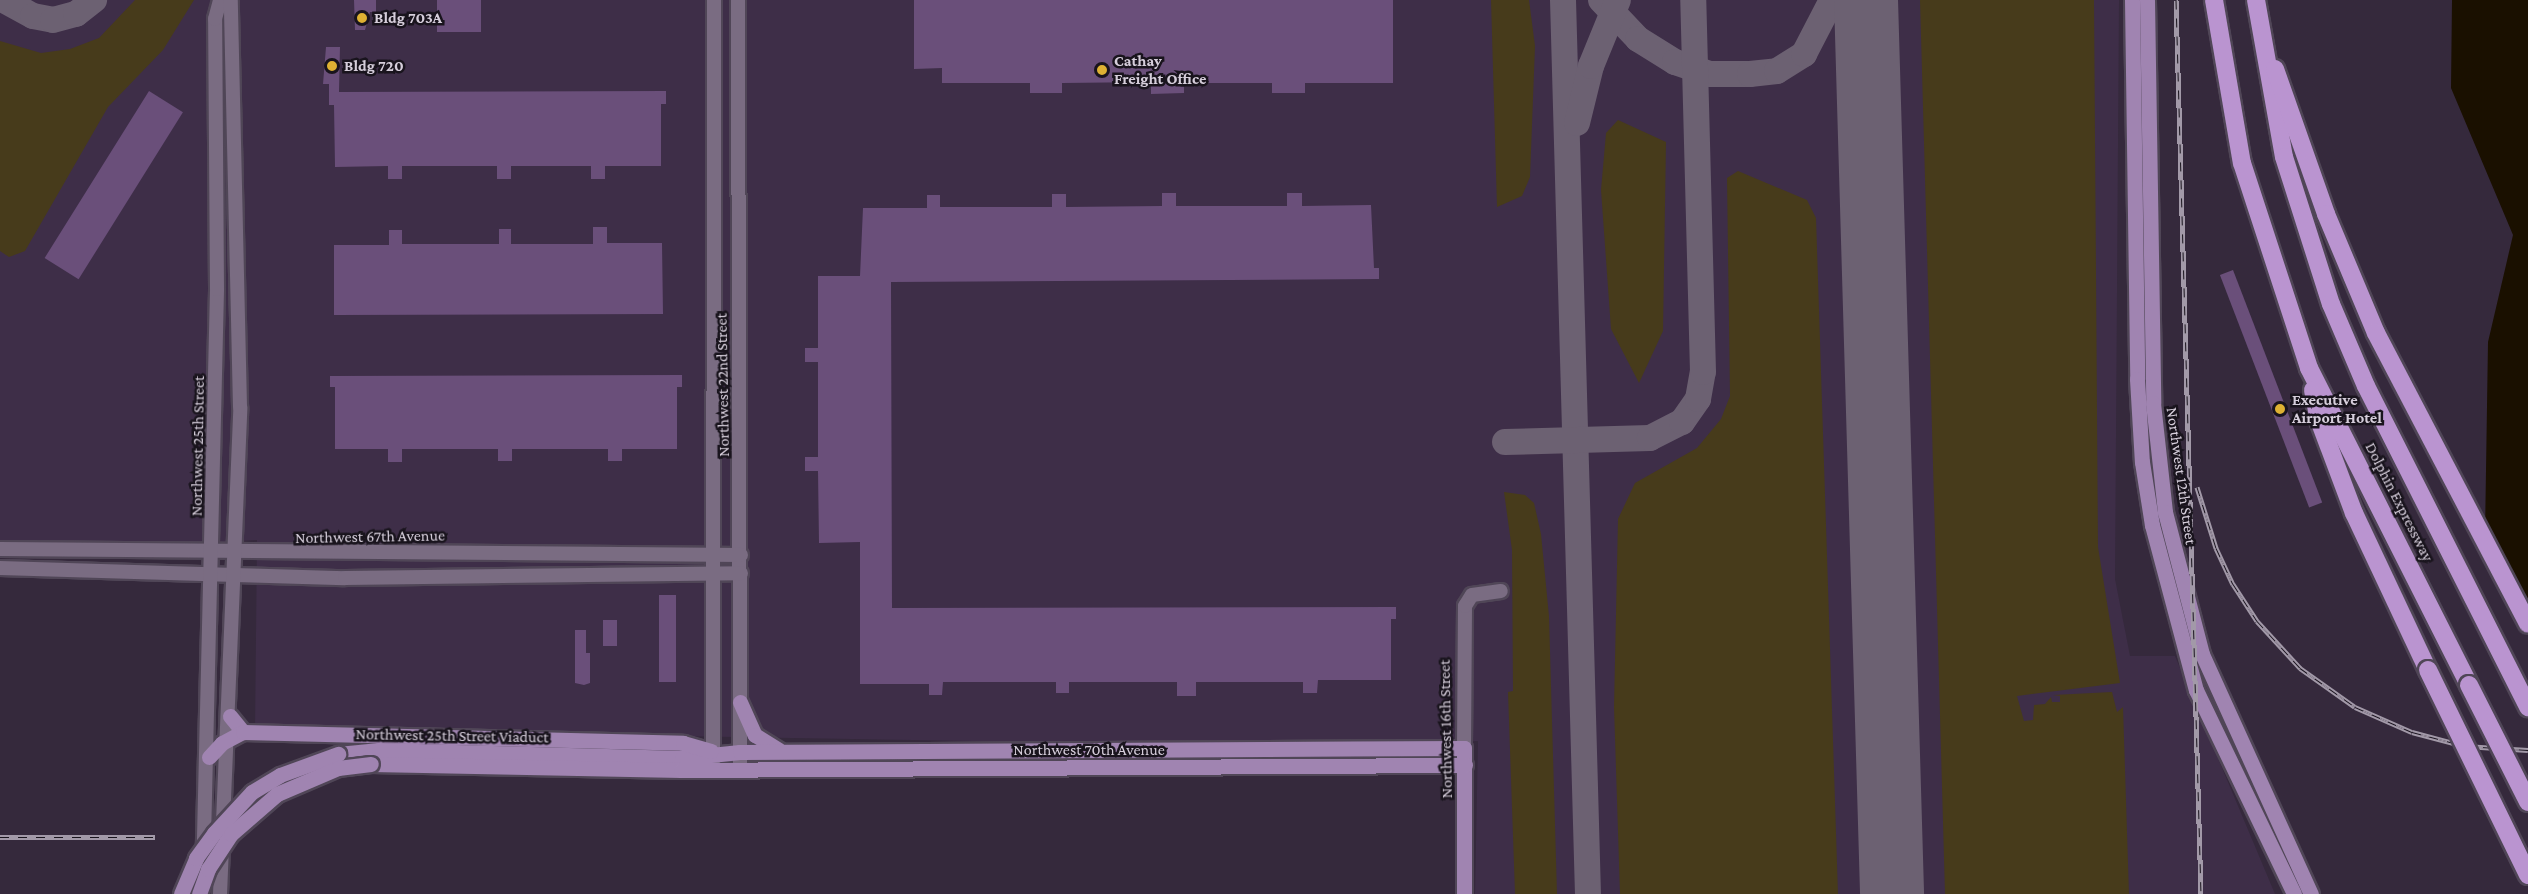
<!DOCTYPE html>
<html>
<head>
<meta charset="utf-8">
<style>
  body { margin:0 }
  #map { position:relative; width:2528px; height:894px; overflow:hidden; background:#35293c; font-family:"Crimson Pro",serif }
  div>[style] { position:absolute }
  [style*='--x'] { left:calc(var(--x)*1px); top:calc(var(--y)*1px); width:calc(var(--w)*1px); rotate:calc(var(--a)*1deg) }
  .built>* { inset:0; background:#3e2e48 }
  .green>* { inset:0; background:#473b1b }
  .water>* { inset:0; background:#1a1000 }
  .taxiway>* { height:26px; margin:-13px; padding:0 13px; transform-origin:13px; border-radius:13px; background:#6c6172 }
  .runway>* { height:64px; margin:-32px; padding:0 32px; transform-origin:32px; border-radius:32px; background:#6c6172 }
  .building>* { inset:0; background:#6a4f7a; transform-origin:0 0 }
  .roads { filter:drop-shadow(2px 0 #504657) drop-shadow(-2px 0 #504657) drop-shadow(0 2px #504657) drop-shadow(0 -2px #504657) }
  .minor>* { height:14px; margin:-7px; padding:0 7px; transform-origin:7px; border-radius:7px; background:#7a6c82 }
  .major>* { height:15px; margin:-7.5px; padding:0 7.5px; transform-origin:7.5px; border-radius:7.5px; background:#a084b1 }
  .highway>* { height:18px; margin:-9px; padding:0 9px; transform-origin:9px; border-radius:9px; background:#ba94d0 }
  .rail>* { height:5px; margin-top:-2.5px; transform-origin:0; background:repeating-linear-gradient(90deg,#19141d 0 9px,#a299a8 0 18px); box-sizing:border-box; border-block:2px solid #a299a8 }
  .bridges { filter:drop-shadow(2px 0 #504657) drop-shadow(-2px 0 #504657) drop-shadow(0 2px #504657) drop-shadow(0 -2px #504657) }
  .major-bridge>* { height:15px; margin:-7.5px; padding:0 7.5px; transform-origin:7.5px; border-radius:7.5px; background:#a084b1 }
  .highway-bridge>* { height:18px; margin:-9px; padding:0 9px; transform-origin:9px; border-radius:9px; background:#ba94d0 }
  .dots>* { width:16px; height:16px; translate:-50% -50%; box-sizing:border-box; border:3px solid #19141d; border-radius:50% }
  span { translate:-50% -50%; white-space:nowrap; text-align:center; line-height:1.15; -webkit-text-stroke:5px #19141d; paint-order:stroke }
  .poi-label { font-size:16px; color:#d6cedb; font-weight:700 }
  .left { translate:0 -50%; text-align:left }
  .street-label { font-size:16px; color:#d6cedb }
</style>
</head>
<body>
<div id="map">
  <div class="built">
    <div style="clip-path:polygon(0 0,2119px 0,2115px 579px,2130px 656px,2175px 656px,2275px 894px,1475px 894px,1478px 741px,1334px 747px,255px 729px,257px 540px,191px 544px,0 541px)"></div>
  </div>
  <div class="green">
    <div style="clip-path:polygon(135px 0,194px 0,163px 50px,108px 107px,25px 251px,9px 257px,0 251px,0 41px,41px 53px,70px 49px,99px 38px)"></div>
    <div style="clip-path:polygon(1491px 0,1529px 0,1535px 46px,1530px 177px,1522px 196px,1497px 207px)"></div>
    <div style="clip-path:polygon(1920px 0,2094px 0,2098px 547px,2120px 683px,2017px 696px,2024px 721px,2033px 720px,2034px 705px,2045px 704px,2051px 697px,2052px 702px,2060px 702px,2060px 696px,2053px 695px,2112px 692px,2117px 712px,2123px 707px,2129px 894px,1945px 894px)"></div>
    <div style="clip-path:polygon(1618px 120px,1666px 142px,1663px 331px,1639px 383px,1611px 329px,1601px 190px,1606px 133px)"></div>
    <div style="clip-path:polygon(1738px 171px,1807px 200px,1816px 218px,1838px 894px,1620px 894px,1614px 707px,1618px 519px,1635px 483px,1697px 448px,1721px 419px,1730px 396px,1727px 178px)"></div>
    <div style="clip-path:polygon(1504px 492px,1525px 495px,1534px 503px,1541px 534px,1549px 616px,1557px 894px,1515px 894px,1508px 692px,1513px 691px,1512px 550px)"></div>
  </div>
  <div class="water">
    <div style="clip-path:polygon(2452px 0,2528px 0,2528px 611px,2485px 535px,2488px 342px,2513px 235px,2451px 88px)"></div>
  </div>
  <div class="taxiway">
    <div style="--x:4;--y:0;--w:33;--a:29"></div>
    <div style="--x:33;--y:16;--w:20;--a:11"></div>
    <div style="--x:53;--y:20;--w:24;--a:-15"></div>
    <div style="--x:76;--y:14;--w:23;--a:-38"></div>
    <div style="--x:1563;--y:0;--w:894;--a:88.4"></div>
    <div style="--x:1601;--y:0;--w:54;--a:46.5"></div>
    <div style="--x:1638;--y:39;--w:44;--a:31.9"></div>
    <div style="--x:1675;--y:62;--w:36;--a:19"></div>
    <div style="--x:1709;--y:74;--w:41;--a:0"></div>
    <div style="--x:1750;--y:74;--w:27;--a:-6"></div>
    <div style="--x:1777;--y:71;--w:32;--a:-32"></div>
    <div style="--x:1804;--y:54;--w:61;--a:-62.6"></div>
    <div style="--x:1577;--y:123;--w:59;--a:-76.2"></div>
    <div style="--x:1591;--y:66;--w:71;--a:-67.8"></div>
    <div style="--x:1505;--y:442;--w:145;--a:-1.6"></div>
    <div style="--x:1650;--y:438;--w:36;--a:-27"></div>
    <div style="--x:1682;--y:422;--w:28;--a:-55"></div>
    <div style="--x:1698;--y:399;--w:27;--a:-80"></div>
    <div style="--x:1703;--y:372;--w:372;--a:-91.5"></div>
  </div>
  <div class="runway">
    <div style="--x:1866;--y:0;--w:894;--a:88.33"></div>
  </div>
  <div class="building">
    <div style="clip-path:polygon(354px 0,376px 0,376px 12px,370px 12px,365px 30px,355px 30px)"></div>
    <div style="left:437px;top:0;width:44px;height:32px"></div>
    <div style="clip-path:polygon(914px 0,1393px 0,1393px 83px,1305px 83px,1305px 93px,1272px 93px,1272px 83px,1184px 83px,1184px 93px,1151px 94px,1151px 82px,1062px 83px,1062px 93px,1030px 93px,1030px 83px,942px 83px,942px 68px,914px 69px)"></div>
    <div style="clip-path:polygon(326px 47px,340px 47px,339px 92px,666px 91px,666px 104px,661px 104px,661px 166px,605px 166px,605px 179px,591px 179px,591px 166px,511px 166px,511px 179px,497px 179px,497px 166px,402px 166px,402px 179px,388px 179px,388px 166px,335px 167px,334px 105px,329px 105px,329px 84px,323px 84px)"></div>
    <div style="left:149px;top:91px;width:40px;height:197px;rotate:32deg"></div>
    <div style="clip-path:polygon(1162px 193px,1176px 193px,1176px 206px,1287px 206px,1287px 193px,1302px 193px,1302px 206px,1371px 205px,1374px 268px,1379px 268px,1379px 279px,891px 282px,892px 608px,1396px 607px,1396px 619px,1391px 619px,1391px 680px,1318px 680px,1317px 693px,1303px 693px,1303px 682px,1196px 682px,1196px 696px,1177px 696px,1177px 682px,1069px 682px,1069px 693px,1056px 693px,1056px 682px,943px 682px,942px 695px,929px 695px,929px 684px,860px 684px,860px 542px,819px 543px,818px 471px,805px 471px,805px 457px,818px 457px,818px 362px,805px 362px,805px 348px,818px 348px,818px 276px,860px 276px,863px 208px,927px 208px,927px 195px,940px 195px,940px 207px,1052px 207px,1052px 194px,1066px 194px,1066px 207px,1162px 206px)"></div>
    <div style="clip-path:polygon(593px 227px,607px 227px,607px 243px,662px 243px,663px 314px,334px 315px,334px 245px,389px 245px,389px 230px,402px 230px,402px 244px,499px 244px,499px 229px,511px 229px,511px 244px,593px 244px)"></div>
    <div style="left:2233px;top:270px;width:249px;height:14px;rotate:69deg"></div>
    <div style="clip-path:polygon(682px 375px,682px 387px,677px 387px,677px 449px,622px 449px,622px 461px,608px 461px,608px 449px,512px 449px,512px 461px,498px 461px,498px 449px,402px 449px,402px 462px,388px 462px,388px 449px,335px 449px,335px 387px,330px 387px,330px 376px)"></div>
    <div style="left:659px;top:595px;width:17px;height:87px"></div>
    <div style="left:603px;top:620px;width:14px;height:26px"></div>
    <div style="clip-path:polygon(575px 630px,586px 630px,586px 653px,590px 653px,590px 683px,584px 685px,575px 683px)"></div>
  </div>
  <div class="roads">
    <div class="minor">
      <div style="--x:738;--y:0;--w:769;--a:89.85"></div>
      <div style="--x:0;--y:549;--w:741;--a:0.46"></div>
      <div style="--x:0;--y:568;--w:345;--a:1.7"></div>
      <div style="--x:345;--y:578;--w:396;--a:-0.7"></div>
      <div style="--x:1464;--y:748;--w:142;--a:-89.6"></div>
      <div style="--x:1465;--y:606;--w:13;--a:-58"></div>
      <div style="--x:1472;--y:595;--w:29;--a:-8"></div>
      <div style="--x:713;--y:761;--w:761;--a:-89.92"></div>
      <div style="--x:203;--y:880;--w:591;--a:-88.64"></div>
      <div style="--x:217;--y:289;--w:270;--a:-90.4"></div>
      <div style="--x:215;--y:19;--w:20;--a:-75"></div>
      <div style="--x:220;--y:894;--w:487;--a:-87.6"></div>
      <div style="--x:240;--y:407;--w:407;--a:-91.3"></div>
    </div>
    <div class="major">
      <div style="--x:2132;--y:0;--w:379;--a:89.2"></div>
      <div style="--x:2137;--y:379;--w:83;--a:86.6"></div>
      <div style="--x:2142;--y:462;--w:64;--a:81"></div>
      <div style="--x:2152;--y:525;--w:171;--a:75.1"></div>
      <div style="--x:2196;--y:690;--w:226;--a:64.3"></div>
      <div style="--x:2147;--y:0;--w:403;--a:89.1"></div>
      <div style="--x:2153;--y:403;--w:110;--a:83.7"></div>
      <div style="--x:2165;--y:512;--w:147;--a:75.4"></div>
      <div style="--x:2202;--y:654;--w:264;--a:65.6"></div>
      <div style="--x:740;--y:702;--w:36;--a:66"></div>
      <div style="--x:755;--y:735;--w:28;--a:32"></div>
      <div style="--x:230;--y:716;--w:21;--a:51"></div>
      <div style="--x:338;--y:754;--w:41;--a:-5.6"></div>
      <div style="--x:379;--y:750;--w:303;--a:1.5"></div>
      <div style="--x:682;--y:758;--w:58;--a:-5.9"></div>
      <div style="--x:740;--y:752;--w:724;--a:-0.32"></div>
      <div style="--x:1464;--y:748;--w:146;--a:90"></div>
      <div style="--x:209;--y:757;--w:19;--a:-47"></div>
      <div style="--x:222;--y:743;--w:24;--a:-28"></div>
      <div style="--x:243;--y:732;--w:440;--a:1.4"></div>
      <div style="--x:683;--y:743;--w:29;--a:16"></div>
      <div style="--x:371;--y:764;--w:310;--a:1.1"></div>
      <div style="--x:681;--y:770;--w:784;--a:-0.37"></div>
    </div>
    <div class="highway">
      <div style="--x:2214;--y:0;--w:165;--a:80.3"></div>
      <div style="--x:2242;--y:163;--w:216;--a:71.9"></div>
      <div style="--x:2309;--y:368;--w:355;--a:63.2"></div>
      <div style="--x:2256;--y:0;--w:159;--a:79.9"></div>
      <div style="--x:2284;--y:157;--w:154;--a:72.3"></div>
      <div style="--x:2331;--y:304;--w:89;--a:66.9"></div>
      <div style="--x:2366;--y:386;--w:360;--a:63.2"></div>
      <div style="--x:2275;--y:69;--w:154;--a:70.6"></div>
      <div style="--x:2326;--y:214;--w:129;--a:67.2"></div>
      <div style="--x:2376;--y:333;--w:328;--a:62.4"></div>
      <div style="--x:2313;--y:390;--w:31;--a:79"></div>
      <div style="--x:2319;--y:420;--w:99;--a:69.4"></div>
      <div style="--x:2354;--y:513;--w:174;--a:64.8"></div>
    </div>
  </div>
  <div class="rail">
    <div style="--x:2176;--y:0;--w:894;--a:88.4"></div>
    <div style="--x:2197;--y:487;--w:64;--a:72.7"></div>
    <div style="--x:2216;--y:548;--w:40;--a:65"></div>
    <div style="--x:2233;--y:584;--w:44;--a:57"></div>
    <div style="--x:2257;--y:621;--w:64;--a:47.5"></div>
    <div style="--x:2300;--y:668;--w:67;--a:35.3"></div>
    <div style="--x:2355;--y:707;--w:62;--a:23.7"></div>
    <div style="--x:2412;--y:732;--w:55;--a:14.8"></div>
    <div style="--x:2465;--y:746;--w:63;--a:3.6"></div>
    <div style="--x:0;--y:837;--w:155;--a:0"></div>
  </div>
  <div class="bridges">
    <div class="major-bridge">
      <div style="--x:181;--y:894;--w:39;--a:-67"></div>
      <div style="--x:196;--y:858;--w:31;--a:-54"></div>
      <div style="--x:214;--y:833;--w:56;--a:-47.2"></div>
      <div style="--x:252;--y:792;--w:33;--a:-31"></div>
      <div style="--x:280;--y:775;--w:62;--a:-19.9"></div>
      <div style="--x:199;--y:894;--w:27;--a:-70"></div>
      <div style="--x:208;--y:869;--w:42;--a:-56.7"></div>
      <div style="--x:231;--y:834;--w:61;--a:-41"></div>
      <div style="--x:277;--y:794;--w:66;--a:-23.1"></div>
      <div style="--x:338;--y:768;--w:33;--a:-7"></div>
    </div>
    <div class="highway-bridge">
      <div style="--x:2428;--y:670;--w:228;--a:64"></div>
      <div style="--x:2469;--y:685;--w:131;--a:63.2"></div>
    </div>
  </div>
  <div class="dots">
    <div style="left:362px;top:18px;background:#deb133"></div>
    <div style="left:332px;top:66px;background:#deb133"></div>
    <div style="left:1102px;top:70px;background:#deb133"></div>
    <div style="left:2280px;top:409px;background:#deb133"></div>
  </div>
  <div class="poi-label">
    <span class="left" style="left:374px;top:18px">Bldg 703A</span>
    <span class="left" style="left:1114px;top:70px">Cathay<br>Freight Office</span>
    <span class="left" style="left:344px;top:66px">Bldg 720</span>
    <span class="left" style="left:2292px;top:409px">Executive<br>Airport Hotel</span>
  </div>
  <div class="street-label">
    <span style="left:723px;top:385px;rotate:-91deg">Northwest 22nd Street</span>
    <span style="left:198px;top:446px;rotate:-89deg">Northwest 25th Street</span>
    <span style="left:2181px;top:476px;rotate:82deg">Northwest 12th Street</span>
    <span style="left:2399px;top:502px;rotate:63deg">Dolphin Expressway</span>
    <span style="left:370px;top:537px;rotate:-1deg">Northwest 67th Avenue</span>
    <span style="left:1446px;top:729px;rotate:-91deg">Northwest 16th Street</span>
    <span style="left:452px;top:736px;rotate:1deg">Northwest 25th Street Viaduct</span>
    <span style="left:1089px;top:750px">Northwest 70th Avenue</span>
  </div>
</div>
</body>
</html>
